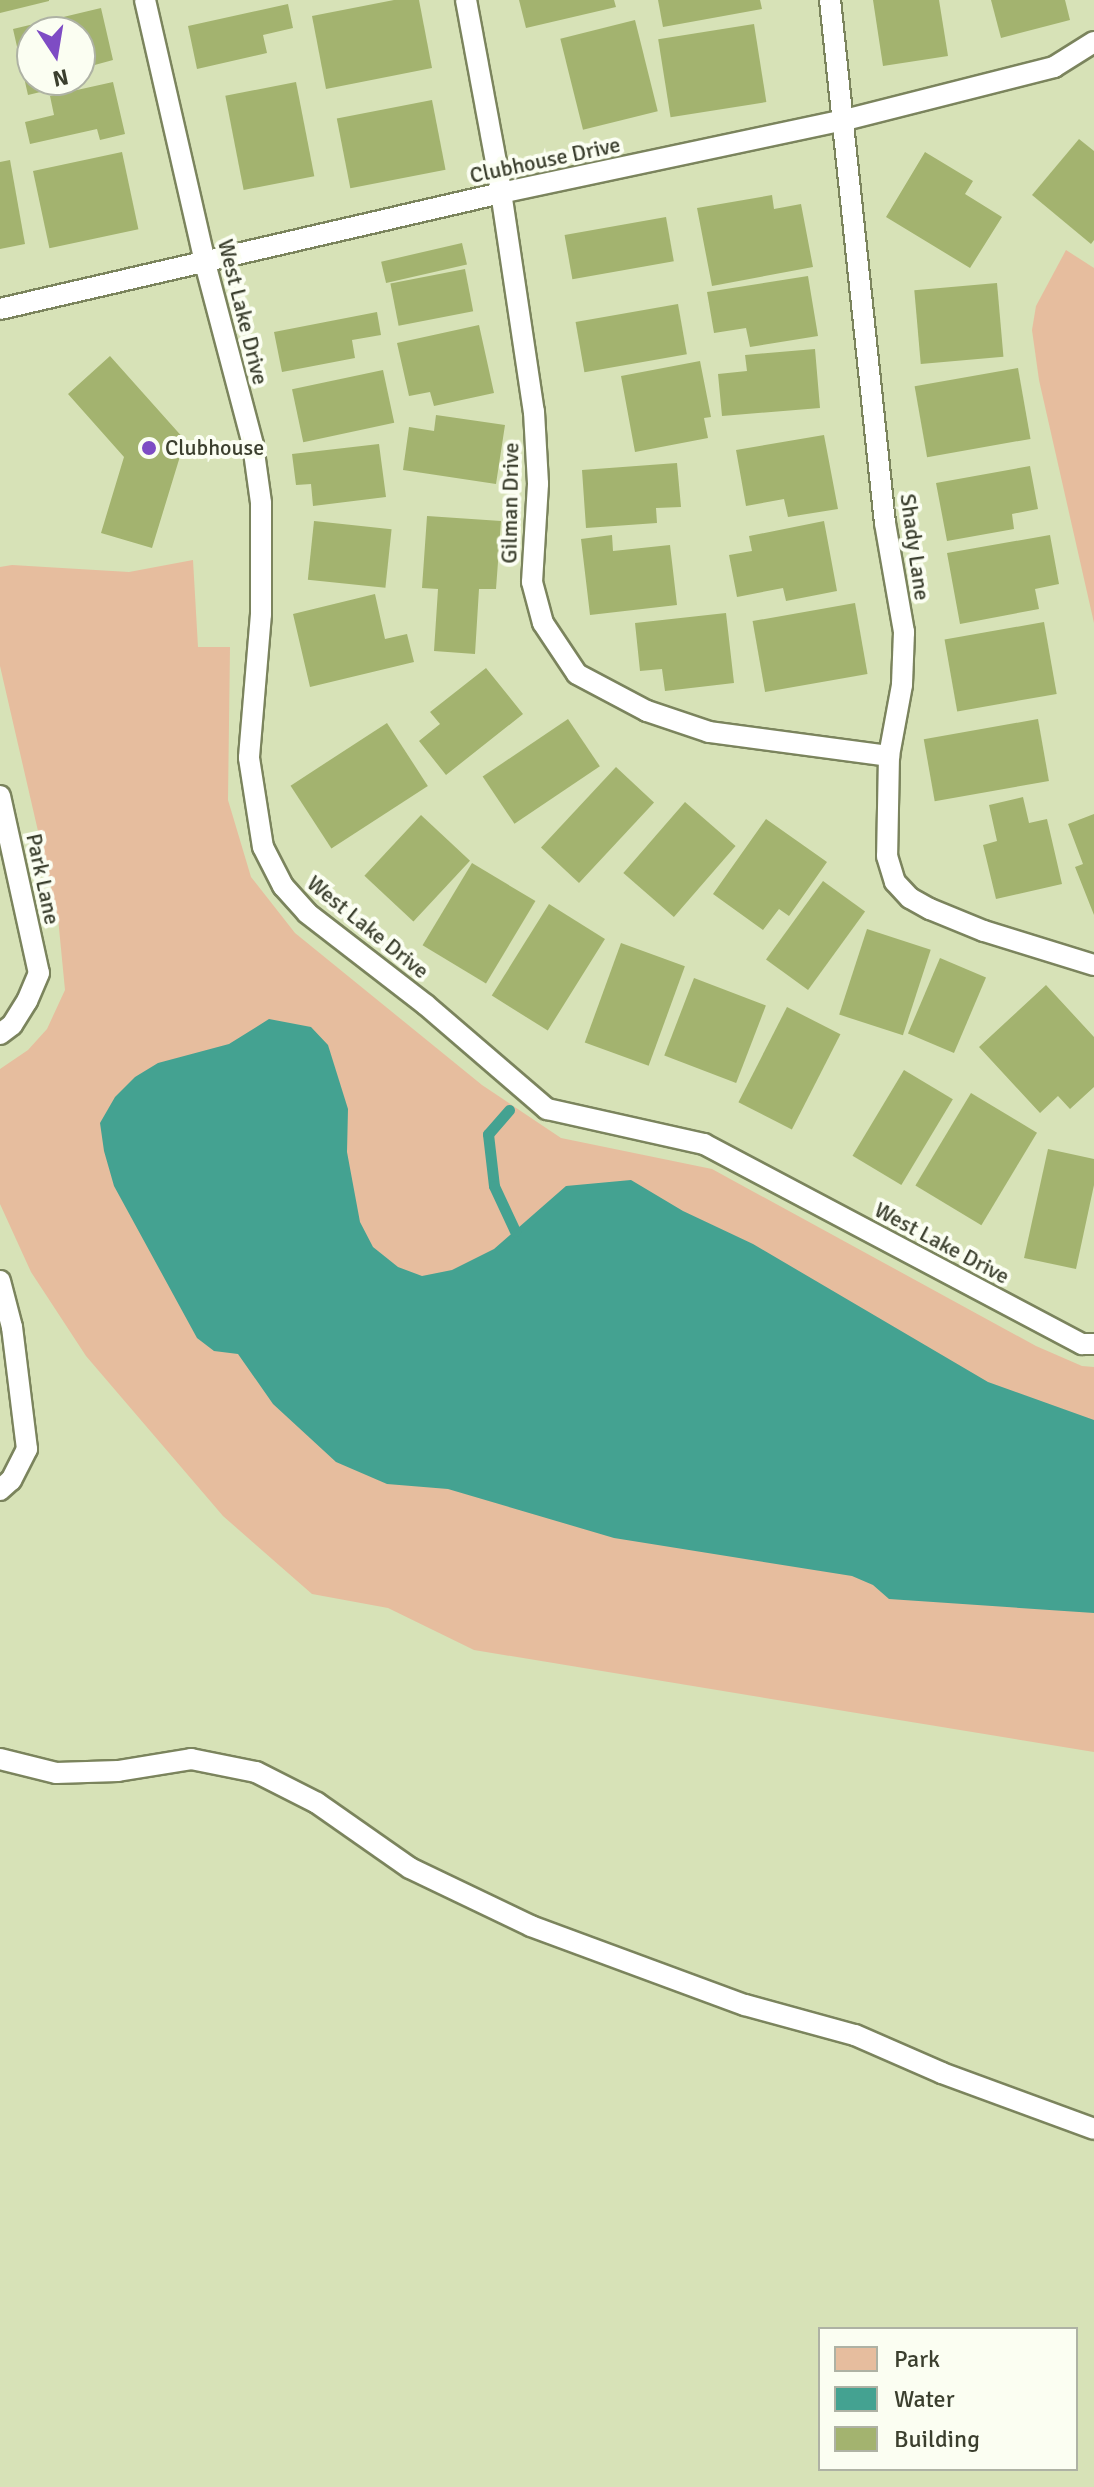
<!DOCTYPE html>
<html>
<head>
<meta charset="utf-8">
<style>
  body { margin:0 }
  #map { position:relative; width:1094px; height:2487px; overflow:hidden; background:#d7e2b7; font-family:Signika,sans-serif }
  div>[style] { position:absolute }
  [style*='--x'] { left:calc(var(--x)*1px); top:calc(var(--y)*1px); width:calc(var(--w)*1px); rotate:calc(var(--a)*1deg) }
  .green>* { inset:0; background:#e6bd9e }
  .water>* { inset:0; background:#44a291 }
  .stream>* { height:11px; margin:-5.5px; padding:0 5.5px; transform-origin:5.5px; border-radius:5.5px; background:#44a291 }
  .building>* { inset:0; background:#a3b36f; transform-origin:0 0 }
  .roads { filter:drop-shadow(2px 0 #7b845d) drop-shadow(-2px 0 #7b845d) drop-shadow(0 2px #7b845d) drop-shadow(0 -2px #7b845d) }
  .lane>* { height:20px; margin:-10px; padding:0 10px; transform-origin:10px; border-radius:10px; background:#fff }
  .dots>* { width:22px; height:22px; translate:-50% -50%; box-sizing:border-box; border:4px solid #fbfef2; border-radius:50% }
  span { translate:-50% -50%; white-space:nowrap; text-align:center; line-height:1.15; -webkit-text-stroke:8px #fbfef2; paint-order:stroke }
  .street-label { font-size:22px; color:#3b3f2e }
  .poi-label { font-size:22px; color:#3b3f2e }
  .left { translate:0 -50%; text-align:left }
  .legend { position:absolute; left:818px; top:2327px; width:260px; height:144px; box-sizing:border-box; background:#fbfef2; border:2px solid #aeb2a4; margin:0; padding:10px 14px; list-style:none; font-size:24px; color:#3b3f2e }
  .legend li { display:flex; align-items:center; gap:16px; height:40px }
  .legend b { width:40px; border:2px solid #aeb2a4 }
  .north { position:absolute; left:16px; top:16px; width:80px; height:80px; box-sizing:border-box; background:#fbfef2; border:2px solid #aeb2a4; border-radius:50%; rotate:168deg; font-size:22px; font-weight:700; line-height:32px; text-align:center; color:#3b3f2e }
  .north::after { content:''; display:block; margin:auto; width:28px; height:36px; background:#7e4cc4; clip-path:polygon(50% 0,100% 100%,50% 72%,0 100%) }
</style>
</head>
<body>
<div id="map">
  <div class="green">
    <div style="clip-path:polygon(1066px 250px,1094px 268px,1094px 623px,1039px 380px,1032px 330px,1036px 306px)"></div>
    <div style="clip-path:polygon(193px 560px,198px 647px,230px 647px,228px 800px,251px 877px,295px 933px,482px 1085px,561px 1138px,712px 1169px,1036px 1346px,1082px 1366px,1094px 1367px,1094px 1752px,474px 1650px,388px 1608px,312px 1594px,223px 1516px,86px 1356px,31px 1272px,0 1204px,0 1069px,28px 1050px,47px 1029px,65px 990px,58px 918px,0 666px,0 567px,12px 565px,129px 572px)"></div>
  </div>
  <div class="water">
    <div style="clip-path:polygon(269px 1019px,311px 1027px,328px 1045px,348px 1109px,347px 1152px,360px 1222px,373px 1247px,398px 1267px,422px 1276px,452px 1270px,494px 1249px,566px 1186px,631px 1180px,683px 1211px,753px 1244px,988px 1382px,1094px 1420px,1094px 1613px,889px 1599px,873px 1585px,852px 1576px,614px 1538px,448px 1489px,387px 1484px,336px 1462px,273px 1404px,238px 1354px,214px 1351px,197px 1338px,114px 1186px,104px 1151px,100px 1123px,115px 1097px,135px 1077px,158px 1063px,229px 1044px)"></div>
  </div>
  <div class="stream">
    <div style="--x:509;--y:1110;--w:32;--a:131"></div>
    <div style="--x:488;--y:1134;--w:52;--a:83.4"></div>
    <div style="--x:494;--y:1186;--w:50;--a:65"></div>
  </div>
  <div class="building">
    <div style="clip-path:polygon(0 0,49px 0,49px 1px,0 13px)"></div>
    <div style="clip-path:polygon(394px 0,419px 0,432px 68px,326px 89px,312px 16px)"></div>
    <div style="clip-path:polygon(519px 0,614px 0,616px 7px,526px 28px)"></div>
    <div style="clip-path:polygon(658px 0,760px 0,762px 9px,663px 27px)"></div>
    <div style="clip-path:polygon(873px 0,939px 0,948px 56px,883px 66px)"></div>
    <div style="clip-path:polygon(991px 0,1065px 0,1070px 20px,1001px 38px)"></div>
    <div style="clip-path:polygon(288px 4px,293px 28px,263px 35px,267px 53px,197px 69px,188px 26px)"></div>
    <div style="clip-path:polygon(101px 8px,113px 60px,80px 69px,80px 32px,32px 32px,32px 80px,80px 80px,81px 73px,86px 81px,28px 95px,13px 29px)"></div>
    <div style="left:635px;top:20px;width:94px;height:77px;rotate:76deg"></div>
    <div style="left:754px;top:24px;width:79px;height:97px;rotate:81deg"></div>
    <div style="clip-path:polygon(113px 82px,125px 134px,100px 140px,97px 129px,30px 144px,25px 122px,54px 115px,50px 96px)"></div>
    <div style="left:296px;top:82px;width:96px;height:72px;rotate:79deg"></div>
    <div style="left:432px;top:100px;width:71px;height:97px;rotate:79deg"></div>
    <div style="clip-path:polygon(1079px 139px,1094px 151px,1094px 240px,1091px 244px,1032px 195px)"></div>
    <div style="left:122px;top:152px;width:79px;height:91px;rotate:78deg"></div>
    <div style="clip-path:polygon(925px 152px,973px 181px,965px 194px,1002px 217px,970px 268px,886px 217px)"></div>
    <div style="clip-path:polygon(10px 160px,25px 244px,0 249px,0 162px)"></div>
    <div style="clip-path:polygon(772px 195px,774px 209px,801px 204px,813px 267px,712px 286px,697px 208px)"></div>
    <div style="left:666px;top:217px;width:45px;height:103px;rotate:80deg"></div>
    <div style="left:462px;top:243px;width:22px;height:83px;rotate:77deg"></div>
    <div style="left:465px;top:269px;width:43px;height:76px;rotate:79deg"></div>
    <div style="clip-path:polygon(808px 276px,818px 336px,750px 347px,746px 328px,714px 333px,707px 292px)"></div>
    <div style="left:997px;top:283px;width:74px;height:83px;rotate:85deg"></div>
    <div style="left:678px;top:304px;width:51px;height:104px;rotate:80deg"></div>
    <div style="clip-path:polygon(377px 312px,381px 335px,352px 340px,355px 358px,282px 372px,274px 332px)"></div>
    <div style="clip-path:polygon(479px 325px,494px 393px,434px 406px,430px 392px,409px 396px,397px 343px)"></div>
    <div style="clip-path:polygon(815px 349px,820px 408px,722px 416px,718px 374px,747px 371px,745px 355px)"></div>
    <div style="clip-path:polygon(110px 356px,185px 440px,152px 548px,101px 533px,124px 457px,68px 394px)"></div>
    <div style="clip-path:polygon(700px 361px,711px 417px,704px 418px,708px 438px,635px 452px,621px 376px)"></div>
    <div style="left:1018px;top:368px;width:72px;height:105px;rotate:80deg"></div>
    <div style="left:383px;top:370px;width:54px;height:93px;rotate:78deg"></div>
    <div style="clip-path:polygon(436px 415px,505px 425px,496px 484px,403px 470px,409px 427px,434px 431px)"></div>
    <div style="clip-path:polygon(824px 435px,838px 509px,788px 517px,784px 499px,746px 506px,736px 450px)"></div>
    <div style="clip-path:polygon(379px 444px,386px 497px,313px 506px,311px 484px,296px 485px,292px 454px)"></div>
    <div style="clip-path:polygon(677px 463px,681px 507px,656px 508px,657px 523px,586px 528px,582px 470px)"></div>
    <div style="clip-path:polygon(1030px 466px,1038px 509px,1012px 514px,1014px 529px,947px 541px,936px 483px)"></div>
    <div style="clip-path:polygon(427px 516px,501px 521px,496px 589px,479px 589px,475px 654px,434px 651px,438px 589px,422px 588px)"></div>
    <div style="left:314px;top:521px;width:78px;height:59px;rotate:6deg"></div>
    <div style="clip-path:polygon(824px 521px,837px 591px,786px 601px,783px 588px,737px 597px,729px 555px,752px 551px,749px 536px)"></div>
    <div style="clip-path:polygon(612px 535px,613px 551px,670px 545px,677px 605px,590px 615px,581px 539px)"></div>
    <div style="clip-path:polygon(1050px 535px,1059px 584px,1035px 589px,1039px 609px,960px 624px,947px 553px)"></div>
    <div style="clip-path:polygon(375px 594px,385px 639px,407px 634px,414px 662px,310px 687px,293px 614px)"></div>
    <div style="left:855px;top:603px;width:72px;height:104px;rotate:80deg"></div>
    <div style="clip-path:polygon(726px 613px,734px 683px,665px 691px,662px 669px,640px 671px,635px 623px)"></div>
    <div style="left:1044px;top:622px;width:73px;height:101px;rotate:80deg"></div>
    <div style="clip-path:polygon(486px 668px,523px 714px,446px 775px,419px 741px,440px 724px,430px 712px)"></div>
    <div style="left:568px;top:719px;width:57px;height:103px;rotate:56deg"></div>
    <div style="left:1038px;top:719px;width:63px;height:116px;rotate:80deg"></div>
    <div style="left:387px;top:723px;width:75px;height:115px;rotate:57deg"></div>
    <div style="left:616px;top:767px;width:52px;height:110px;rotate:43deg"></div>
    <div style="clip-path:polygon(1023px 797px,1029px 823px,1047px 819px,1062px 884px,996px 899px,983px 845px,997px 841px,989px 805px)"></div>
    <div style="left:685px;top:802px;width:67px;height:94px;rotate:41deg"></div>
    <div style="clip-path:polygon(1094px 814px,1094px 915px,1075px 867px,1083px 864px,1068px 824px)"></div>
    <div style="left:421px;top:815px;width:67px;height:83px;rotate:43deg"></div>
    <div style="clip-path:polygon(766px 819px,827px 862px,789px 916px,779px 909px,763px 930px,713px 894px)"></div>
    <div style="left:472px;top:863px;width:74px;height:96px;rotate:31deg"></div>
    <div style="left:823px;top:881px;width:52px;height:97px;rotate:36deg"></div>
    <div style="left:549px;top:904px;width:66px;height:108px;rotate:32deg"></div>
    <div style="left:867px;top:929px;width:67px;height:90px;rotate:18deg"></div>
    <div style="left:621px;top:943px;width:68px;height:106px;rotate:20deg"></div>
    <div style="left:940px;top:958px;width:50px;height:82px;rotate:23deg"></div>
    <div style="left:694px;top:978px;width:77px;height:83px;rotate:21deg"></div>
    <div style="clip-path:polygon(1046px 985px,1094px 1037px,1094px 1087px,1070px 1109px,1058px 1096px,1040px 1113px,979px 1047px)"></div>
    <div style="left:787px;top:1007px;width:60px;height:107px;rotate:27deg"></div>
    <div style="left:904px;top:1070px;width:57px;height:100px;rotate:31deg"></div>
    <div style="left:971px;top:1093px;width:77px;height:108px;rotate:31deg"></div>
    <div style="clip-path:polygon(1048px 1149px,1094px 1159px,1094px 1185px,1076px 1269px,1024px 1258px)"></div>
  </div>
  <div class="roads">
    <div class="lane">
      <div style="--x:145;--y:0;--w:270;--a:77.1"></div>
      <div style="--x:205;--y:263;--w:188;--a:75.2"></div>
      <div style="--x:253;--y:445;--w:59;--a:82.1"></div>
      <div style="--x:261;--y:503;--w:111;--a:90"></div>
      <div style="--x:261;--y:614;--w:144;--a:94.8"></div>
      <div style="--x:249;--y:758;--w:90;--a:81.1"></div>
      <div style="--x:263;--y:847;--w:44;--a:62.9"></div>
      <div style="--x:283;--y:886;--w:36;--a:48"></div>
      <div style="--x:307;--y:913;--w:150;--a:37.7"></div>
      <div style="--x:426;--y:1005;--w:160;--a:40.7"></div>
      <div style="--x:547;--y:1109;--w:161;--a:12.6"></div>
      <div style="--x:704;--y:1144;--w:428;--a:27.9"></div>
      <div style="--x:1082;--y:1344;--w:12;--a:0"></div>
      <div style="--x:466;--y:0;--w:175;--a:79.5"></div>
      <div style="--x:498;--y:172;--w:243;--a:81.5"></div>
      <div style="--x:534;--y:412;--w:72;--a:86.8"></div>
      <div style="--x:538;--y:484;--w:98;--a:93.5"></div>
      <div style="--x:532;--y:582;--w:42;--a:75"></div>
      <div style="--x:543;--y:623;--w:61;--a:56.3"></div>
      <div style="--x:577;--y:674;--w:79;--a:27.9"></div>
      <div style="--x:647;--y:711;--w:65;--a:18.7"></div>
      <div style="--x:709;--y:732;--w:182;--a:7.6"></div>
      <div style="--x:830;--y:0;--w:526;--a:84"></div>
      <div style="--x:885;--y:523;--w:111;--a:80.1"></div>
      <div style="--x:904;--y:632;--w:53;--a:92.2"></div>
      <div style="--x:902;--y:685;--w:72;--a:100.4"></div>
      <div style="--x:889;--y:756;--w:100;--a:91.1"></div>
      <div style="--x:887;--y:856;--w:27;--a:73"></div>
      <div style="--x:895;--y:882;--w:22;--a:47"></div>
      <div style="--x:910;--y:898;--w:23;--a:29"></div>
      <div style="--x:930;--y:909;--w:58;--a:22.2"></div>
      <div style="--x:984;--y:931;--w:115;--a:17.2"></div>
      <div style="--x:0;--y:309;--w:514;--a:-13.04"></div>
      <div style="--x:501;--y:193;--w:348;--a:-12"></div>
      <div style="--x:841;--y:121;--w:220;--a:-14.2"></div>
      <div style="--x:1054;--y:67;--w:47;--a:-32"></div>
      <div style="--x:0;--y:796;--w:181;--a:77.6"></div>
      <div style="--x:39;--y:973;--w:30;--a:113"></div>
      <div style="--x:27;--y:1001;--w:28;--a:122"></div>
      <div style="--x:12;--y:1025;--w:15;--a:143"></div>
      <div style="--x:0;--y:1281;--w:48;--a:75.4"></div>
      <div style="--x:12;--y:1327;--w:123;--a:83"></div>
      <div style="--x:27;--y:1449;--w:35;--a:117"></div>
      <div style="--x:11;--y:1480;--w:15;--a:138"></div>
      <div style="--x:0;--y:1759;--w:58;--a:14"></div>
      <div style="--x:56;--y:1773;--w:62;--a:-1.8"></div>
      <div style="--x:118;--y:1771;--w:74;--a:-9.3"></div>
      <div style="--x:191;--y:1759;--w:66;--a:11.3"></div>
      <div style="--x:256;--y:1772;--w:68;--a:26.9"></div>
      <div style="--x:317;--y:1803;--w:113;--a:35"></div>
      <div style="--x:410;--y:1868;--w:134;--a:25.6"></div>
      <div style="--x:531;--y:1926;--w:228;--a:20.3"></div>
      <div style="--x:745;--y:2005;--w:114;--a:15.3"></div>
      <div style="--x:855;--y:2035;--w:95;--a:23.6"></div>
      <div style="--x:942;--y:2073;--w:162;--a:20.2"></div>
    </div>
  </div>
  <div class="dots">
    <div style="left:149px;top:448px;background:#7e4cc4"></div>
  </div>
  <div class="street-label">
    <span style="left:545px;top:160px;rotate:-12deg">Clubhouse Drive</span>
    <span style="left:243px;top:312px;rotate:76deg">West Lake Drive</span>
    <span style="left:510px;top:503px;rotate:-89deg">Gilman Drive</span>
    <span style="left:915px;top:547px;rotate:82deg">Shady Lane</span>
    <span style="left:43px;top:879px;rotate:78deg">Park Lane</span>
    <span style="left:368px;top:927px;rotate:39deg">West Lake Drive</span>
    <span style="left:942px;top:1243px;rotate:28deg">West Lake Drive</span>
  </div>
  <div class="poi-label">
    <span class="left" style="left:165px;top:448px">Clubhouse</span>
  </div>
  <ul class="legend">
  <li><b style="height:22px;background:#e6bd9e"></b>Park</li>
  <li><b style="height:22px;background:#44a291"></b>Water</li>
  <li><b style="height:22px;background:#a3b36f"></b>Building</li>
  </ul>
  <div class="north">N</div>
</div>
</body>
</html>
